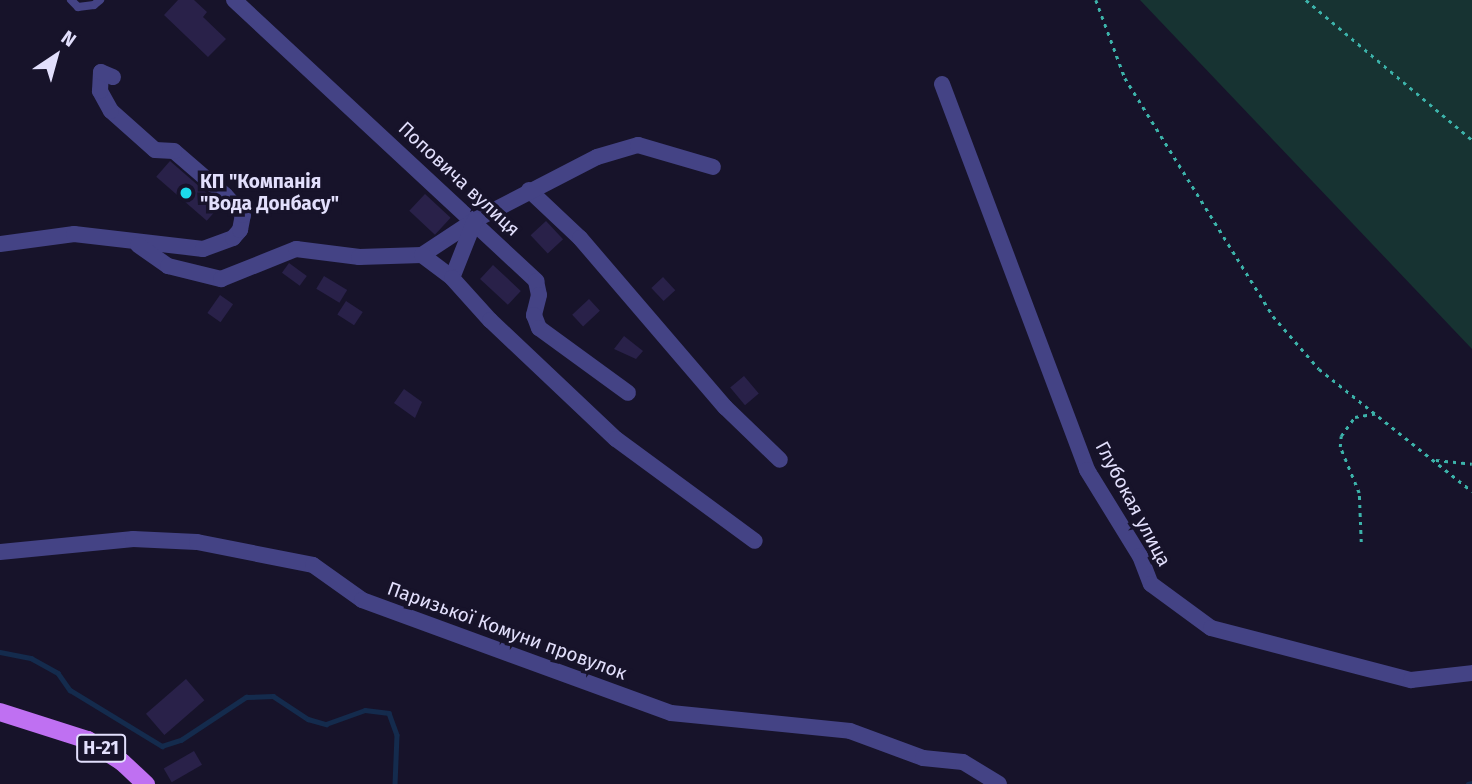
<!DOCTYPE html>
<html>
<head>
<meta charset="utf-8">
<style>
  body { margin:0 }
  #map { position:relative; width:1472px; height:784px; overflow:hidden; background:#17132a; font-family:"Fira Sans",sans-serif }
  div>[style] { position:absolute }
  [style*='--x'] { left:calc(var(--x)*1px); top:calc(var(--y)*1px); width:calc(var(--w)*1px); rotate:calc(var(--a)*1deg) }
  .green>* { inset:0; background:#173332 }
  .stream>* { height:4.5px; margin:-2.25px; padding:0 2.25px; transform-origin:2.25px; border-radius:2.25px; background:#142b4d }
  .building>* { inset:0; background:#292149; transform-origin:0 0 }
  .path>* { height:2.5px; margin-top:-1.25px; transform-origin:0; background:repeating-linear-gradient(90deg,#3cb3aa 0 3.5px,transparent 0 8.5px) }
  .service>* { height:8px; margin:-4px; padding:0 4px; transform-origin:4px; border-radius:4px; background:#444385 }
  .minor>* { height:16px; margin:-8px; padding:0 8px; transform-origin:8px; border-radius:8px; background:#444385 }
  .primary>* { height:18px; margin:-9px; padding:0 9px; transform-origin:9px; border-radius:9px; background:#bf70f2 }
  .dots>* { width:19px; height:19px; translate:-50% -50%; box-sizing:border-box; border:4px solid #17132a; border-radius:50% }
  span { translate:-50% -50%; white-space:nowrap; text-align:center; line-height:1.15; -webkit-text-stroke:7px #17132a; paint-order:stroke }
  .shield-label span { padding:2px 5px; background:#17132a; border:2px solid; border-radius:5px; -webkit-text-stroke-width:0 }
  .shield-label { font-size:18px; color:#e2dffc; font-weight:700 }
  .street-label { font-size:19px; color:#e2dffc }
  .poi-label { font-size:19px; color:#e2dffc; font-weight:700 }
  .left { translate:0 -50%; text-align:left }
  .north { position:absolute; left:21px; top:21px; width:70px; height:70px; -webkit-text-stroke:5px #17132a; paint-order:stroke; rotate:36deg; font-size:19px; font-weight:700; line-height:28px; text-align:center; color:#e2dffc }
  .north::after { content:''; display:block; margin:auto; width:24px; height:32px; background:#e2dffc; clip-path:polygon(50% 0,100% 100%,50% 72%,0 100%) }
</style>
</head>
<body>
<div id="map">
  <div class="green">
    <div style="clip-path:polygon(1140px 0,1472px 0,1472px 349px)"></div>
  </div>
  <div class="stream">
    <div style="--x:0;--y:652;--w:32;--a:11"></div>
    <div style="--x:31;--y:658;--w:31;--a:29"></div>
    <div style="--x:58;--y:673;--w:21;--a:55"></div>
    <div style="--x:70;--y:690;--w:108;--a:31.3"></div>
    <div style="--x:162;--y:746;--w:20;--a:-18"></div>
    <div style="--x:181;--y:740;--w:78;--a:-33.5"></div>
    <div style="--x:246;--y:697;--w:27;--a:-2"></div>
    <div style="--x:273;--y:696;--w:42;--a:33.3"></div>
    <div style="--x:308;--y:719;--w:19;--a:16"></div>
    <div style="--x:326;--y:724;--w:41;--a:-19.7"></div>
    <div style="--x:365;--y:710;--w:24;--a:7"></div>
    <div style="--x:389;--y:713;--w:23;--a:70"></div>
    <div style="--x:397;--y:735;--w:49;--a:92.3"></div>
    <div style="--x:1468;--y:784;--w:4;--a:-14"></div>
  </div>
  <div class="building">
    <div style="clip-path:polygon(178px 0,194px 0,207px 12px,203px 17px,226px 39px,208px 57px,164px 15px)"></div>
    <div style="left:170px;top:161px;width:67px;height:21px;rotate:41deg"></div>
    <div style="left:425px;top:194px;width:35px;height:23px;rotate:43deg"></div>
    <div style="left:546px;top:221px;width:25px;height:21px;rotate:47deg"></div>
    <div style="left:289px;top:263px;width:22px;height:12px;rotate:36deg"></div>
    <div style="left:493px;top:265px;width:38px;height:19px;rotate:43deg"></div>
    <div style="left:324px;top:276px;width:27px;height:15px;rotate:31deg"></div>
    <div style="left:663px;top:277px;width:18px;height:16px;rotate:47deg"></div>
    <div style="left:220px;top:295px;width:16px;height:22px;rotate:35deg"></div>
    <div style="left:589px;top:299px;width:16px;height:23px;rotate:47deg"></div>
    <div style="left:346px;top:301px;width:20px;height:16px;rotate:33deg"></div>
    <div style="clip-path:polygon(624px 336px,643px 351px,636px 359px,614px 349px)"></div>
    <div style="left:744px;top:376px;width:23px;height:18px;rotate:50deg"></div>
    <div style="clip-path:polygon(404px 389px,422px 402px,415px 418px,394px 403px)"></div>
    <div style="left:186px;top:679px;width:28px;height:53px;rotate:49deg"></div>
    <div style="left:194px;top:751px;width:16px;height:35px;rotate:60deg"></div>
  </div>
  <div class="path">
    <div style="--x:1096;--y:0;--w:83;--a:69.6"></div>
    <div style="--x:1125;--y:78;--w:280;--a:58.1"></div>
    <div style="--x:1273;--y:316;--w:70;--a:49"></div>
    <div style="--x:1319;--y:369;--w:196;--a:38.6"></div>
    <div style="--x:1306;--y:0;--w:217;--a:40.1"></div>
    <div style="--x:1436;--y:460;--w:36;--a:6"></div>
    <div style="--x:1361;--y:542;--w:49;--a:-92.3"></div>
    <div style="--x:1359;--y:493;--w:50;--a:-112.4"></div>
    <div style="--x:1340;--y:447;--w:11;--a:-85"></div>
    <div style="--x:1341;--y:436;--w:24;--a:-54"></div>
    <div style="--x:1355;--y:417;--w:22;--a:-10"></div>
  </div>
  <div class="service">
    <div style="--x:71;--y:0;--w:10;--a:45"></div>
    <div style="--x:78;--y:7;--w:16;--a:-7"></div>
    <div style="--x:94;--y:5;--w:8;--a:-40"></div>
  </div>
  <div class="minor">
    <div style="--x:234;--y:0;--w:413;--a:42.9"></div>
    <div style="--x:536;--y:281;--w:14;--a:78"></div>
    <div style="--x:539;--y:295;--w:21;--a:104"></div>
    <div style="--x:534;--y:315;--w:14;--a:69"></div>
    <div style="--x:539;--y:328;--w:110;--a:36.1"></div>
    <div style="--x:942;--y:84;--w:412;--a:69.4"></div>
    <div style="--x:1087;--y:470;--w:101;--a:58.4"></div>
    <div style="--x:1140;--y:556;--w:30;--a:69"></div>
    <div style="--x:1151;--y:584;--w:74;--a:36.3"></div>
    <div style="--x:1211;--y:628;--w:207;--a:14.6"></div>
    <div style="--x:1411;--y:680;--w:61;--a:-6.5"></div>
    <div style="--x:529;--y:190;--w:70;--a:43.3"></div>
    <div style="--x:580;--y:238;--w:223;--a:49.4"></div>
    <div style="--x:725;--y:407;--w:76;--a:43.9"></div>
    <div style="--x:475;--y:220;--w:137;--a:-27.3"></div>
    <div style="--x:597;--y:157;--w:43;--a:-16.3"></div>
    <div style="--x:638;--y:145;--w:78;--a:16.3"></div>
    <div style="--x:0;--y:244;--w:75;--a:-7.7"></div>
    <div style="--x:74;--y:234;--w:130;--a:6.6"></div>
    <div style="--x:203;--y:249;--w:32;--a:-20"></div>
    <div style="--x:233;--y:238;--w:11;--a:-49"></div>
    <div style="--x:240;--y:230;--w:15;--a:-79"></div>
    <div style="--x:243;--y:215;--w:27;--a:-132"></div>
    <div style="--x:225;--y:195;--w:67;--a:-139.2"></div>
    <div style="--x:174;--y:151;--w:19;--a:-177"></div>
    <div style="--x:155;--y:150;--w:59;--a:-138.4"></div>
    <div style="--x:111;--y:111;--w:23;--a:-119"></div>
    <div style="--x:100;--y:91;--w:19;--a:-87"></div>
    <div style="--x:101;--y:72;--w:13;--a:23"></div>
    <div style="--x:138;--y:245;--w:37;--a:35"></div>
    <div style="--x:168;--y:266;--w:55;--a:13.8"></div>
    <div style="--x:221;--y:279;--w:81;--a:-21.8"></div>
    <div style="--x:296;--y:249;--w:64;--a:7.2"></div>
    <div style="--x:359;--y:257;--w:63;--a:-1.8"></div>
    <div style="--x:422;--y:255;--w:64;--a:-33.4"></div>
    <div style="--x:475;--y:220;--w:62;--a:111.6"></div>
    <div style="--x:422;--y:255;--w:38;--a:37"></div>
    <div style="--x:452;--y:278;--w:57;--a:47.9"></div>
    <div style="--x:490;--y:320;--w:173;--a:43.4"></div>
    <div style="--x:616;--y:439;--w:172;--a:36.3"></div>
    <div style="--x:0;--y:552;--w:134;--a:-5.6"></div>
    <div style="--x:133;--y:539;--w:64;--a:2.7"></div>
    <div style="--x:197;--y:542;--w:118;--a:11.2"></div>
    <div style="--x:313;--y:565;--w:60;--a:35.5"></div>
    <div style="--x:362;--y:600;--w:329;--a:20.1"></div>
    <div style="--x:671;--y:713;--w:180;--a:5.7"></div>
    <div style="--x:850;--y:731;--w:78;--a:20.3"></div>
    <div style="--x:923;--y:758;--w:40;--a:5.7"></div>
    <div style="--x:963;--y:762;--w:42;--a:31.4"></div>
  </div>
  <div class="primary">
    <div style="--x:0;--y:712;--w:92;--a:17.7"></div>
    <div style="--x:88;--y:740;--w:40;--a:32.9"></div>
    <div style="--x:122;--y:762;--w:33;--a:43"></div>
  </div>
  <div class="dots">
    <div style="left:186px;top:193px;background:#1cdaeb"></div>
  </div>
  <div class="shield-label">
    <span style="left:101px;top:748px">Н-21</span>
  </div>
  <div class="street-label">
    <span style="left:459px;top:179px;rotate:43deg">Поповича вулиця</span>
    <span style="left:1133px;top:504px;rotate:62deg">Глубокая улица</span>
    <span style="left:507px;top:631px;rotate:20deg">Паризької Комуни провулок</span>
  </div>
  <div class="poi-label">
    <span class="left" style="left:200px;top:193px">КП "Компанія<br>"Вода Донбасу"</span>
  </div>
  <div class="north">N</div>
</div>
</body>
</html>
